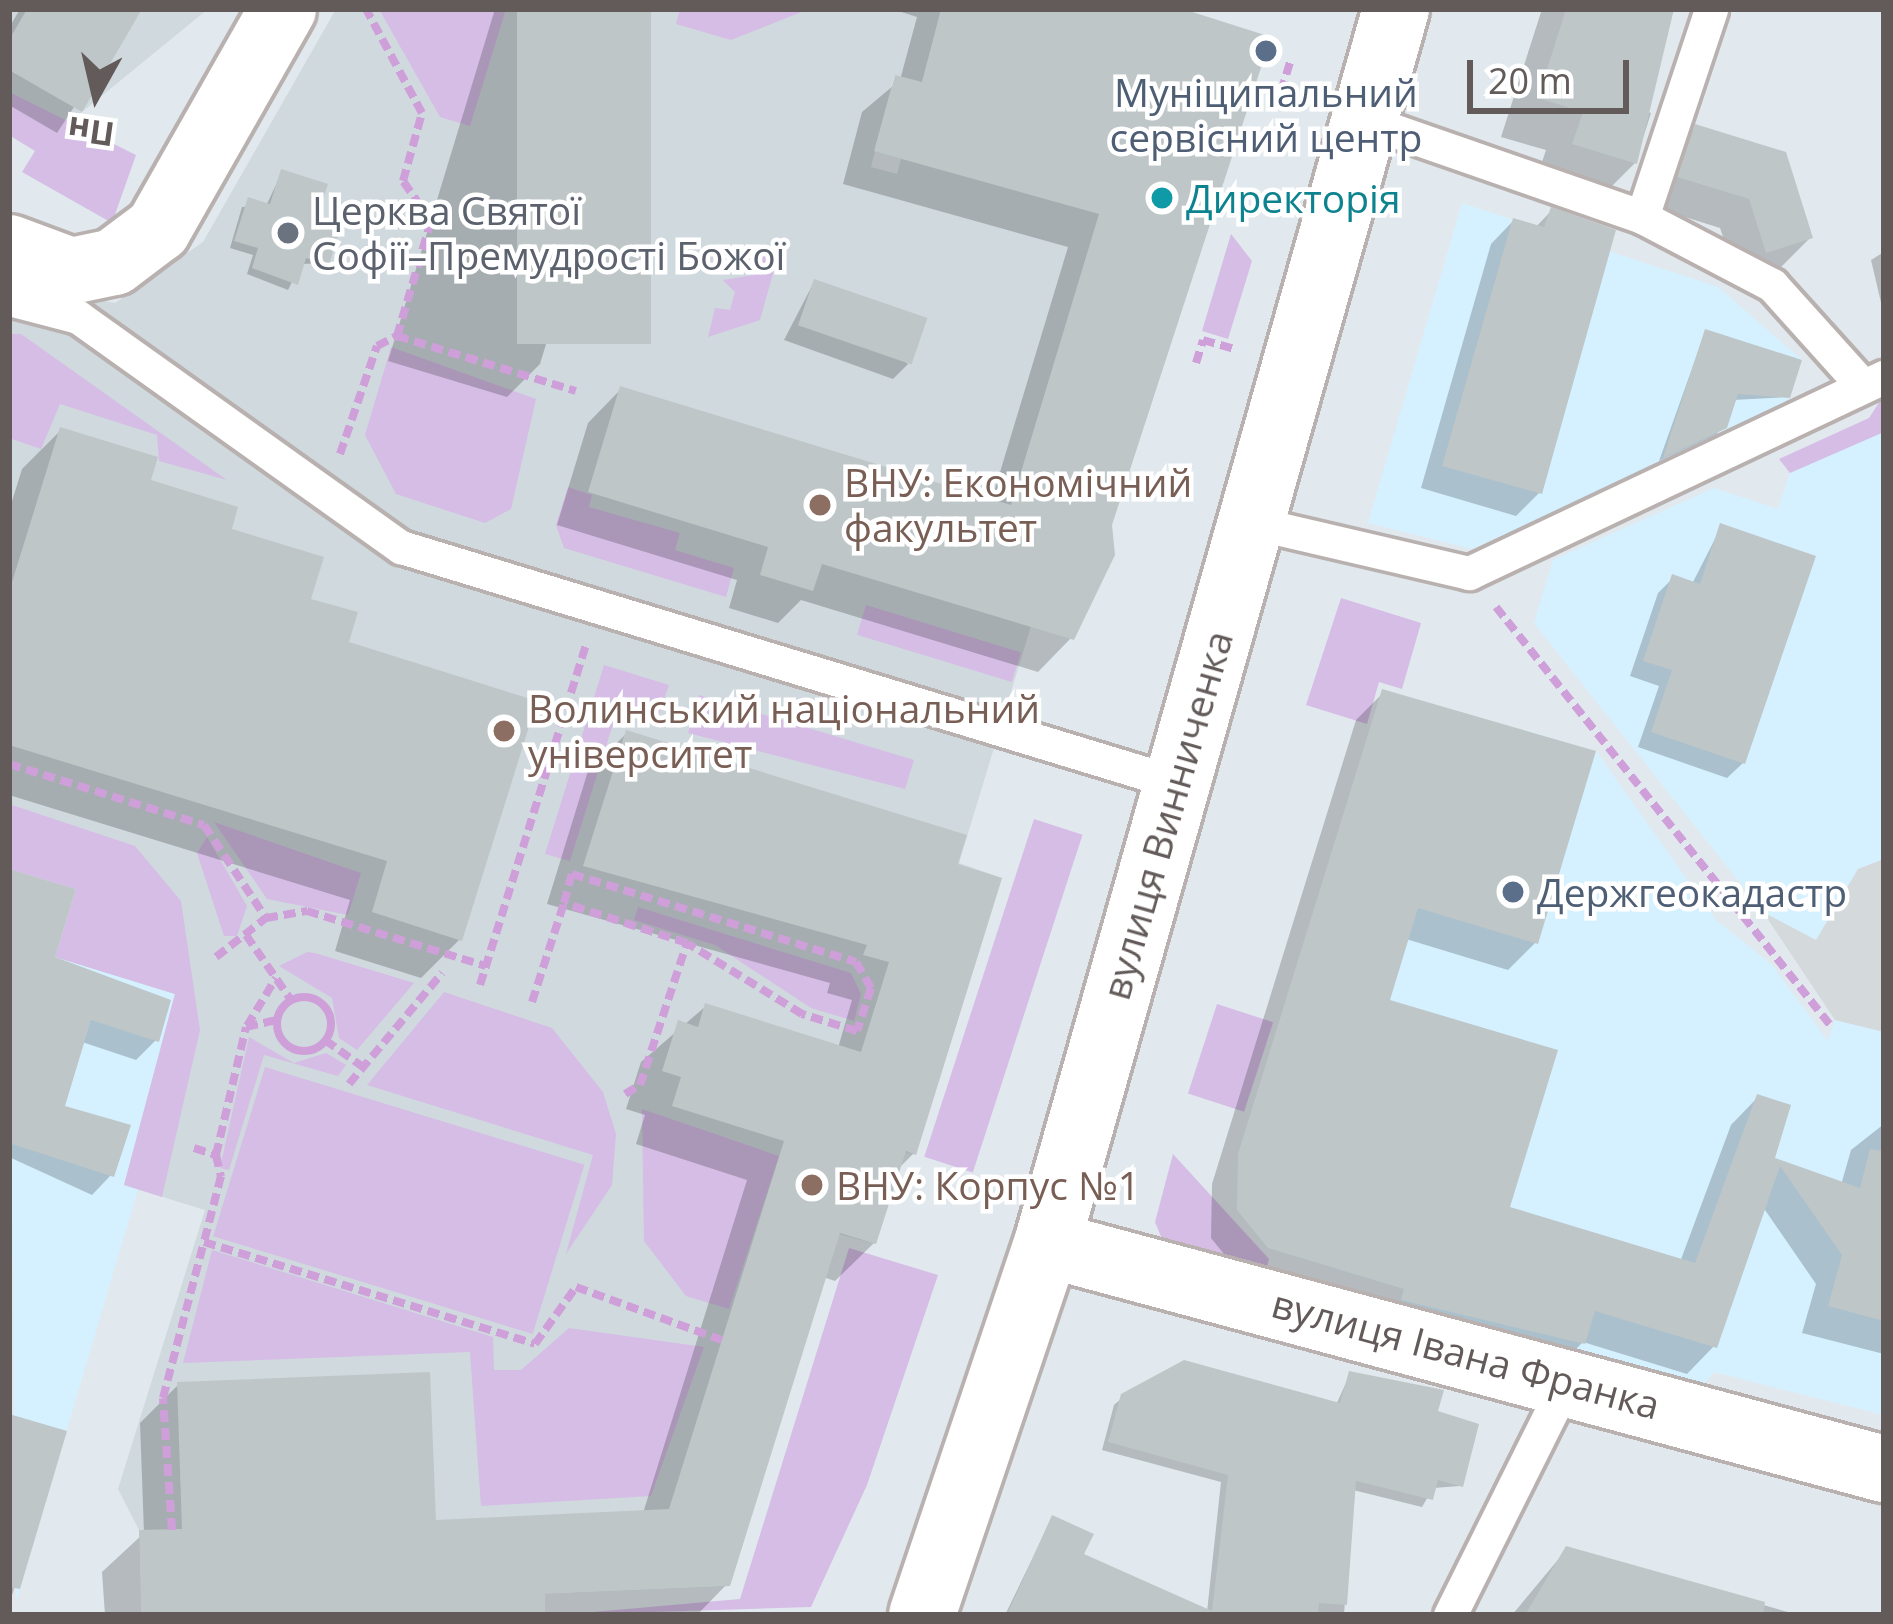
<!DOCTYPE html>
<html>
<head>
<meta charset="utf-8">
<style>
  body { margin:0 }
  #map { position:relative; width:1893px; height:1624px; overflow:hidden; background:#e1e9ee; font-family:"Open Sans",sans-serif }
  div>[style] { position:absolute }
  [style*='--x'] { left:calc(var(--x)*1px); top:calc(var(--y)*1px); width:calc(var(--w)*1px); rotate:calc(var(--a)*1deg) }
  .commercial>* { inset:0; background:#d5f1ff }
  .industrial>* { inset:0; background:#d4d9dc }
  .education>* { inset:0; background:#d0d9de }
  .green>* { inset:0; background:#d5bde6; transform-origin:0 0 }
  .shadow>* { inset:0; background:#0003 }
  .building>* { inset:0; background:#bec6c8; transform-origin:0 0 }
  .path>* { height:8px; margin-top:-4px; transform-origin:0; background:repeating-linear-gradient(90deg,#cf9fd9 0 12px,transparent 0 18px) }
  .path>.ring { margin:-4px; padding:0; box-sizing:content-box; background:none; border:8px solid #cf9fd9; border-radius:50% }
  .roads { filter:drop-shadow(3px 0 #b8b1af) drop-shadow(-3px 0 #b8b1af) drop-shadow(0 3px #b8b1af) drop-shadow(0 -3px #b8b1af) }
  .service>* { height:33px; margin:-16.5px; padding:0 16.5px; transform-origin:16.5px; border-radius:16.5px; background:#fff }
  .minor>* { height:66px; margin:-33px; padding:0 33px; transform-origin:33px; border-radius:33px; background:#fff }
  .tertiary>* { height:66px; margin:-33px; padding:0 33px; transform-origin:33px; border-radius:33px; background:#fff }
  .dots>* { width:33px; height:33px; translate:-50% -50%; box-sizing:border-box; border:6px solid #fff; border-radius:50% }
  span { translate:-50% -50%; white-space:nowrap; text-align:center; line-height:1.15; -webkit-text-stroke:9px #fff; paint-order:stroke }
  .service-label { font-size:39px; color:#4e5e75 }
  .left { translate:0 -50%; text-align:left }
  .culture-label { font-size:39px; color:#0d838f }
  .worship-label { font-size:39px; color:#5b616d }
  .education-label { font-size:39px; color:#785e54 }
  .street-label { font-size:39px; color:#635b5a }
  .frame { position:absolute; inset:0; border:12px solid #635b5a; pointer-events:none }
  .north { position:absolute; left:36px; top:36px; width:120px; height:120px; -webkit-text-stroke:9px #fff; paint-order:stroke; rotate:188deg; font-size:33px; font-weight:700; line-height:48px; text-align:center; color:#635b5a }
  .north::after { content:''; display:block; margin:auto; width:42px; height:54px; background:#635b5a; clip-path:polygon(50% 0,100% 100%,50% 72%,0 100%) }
  .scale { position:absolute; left:1467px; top:60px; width:162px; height:54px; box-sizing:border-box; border:6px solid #635b5a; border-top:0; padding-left:15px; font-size:36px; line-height:42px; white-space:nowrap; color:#635b5a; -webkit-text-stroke:9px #fff; paint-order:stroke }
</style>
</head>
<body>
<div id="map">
  <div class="commercial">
    <div style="clip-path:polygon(1462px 203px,1718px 287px,1802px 360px,1786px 409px,1472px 549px,1368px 523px)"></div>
    <div style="clip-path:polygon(1884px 432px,1884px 859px,1858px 869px,1816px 940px,1763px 912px,1534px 623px,1553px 560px,1714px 488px,1778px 509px,1792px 466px)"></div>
    <div style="clip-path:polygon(1525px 730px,1596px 751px,1716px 920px,1772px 965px,1828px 1041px,1835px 1020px,1884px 1032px,1884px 1415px,1714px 1372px,1700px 1389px,1399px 1306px,1403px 1289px,1268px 1248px,1237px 1210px,1238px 1154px,1324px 880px,1519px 749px)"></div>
    <div style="clip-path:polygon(9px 869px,76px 889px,56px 957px,175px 994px,125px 1185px,138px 1189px,16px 1602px)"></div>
  </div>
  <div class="industrial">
    <div style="clip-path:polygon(1884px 859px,1884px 1032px,1835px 1020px,1763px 912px,1816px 940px,1858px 869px)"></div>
  </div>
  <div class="education">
    <div style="clip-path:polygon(9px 9px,208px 9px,82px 112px,53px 161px,9px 135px)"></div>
    <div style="clip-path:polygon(336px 9px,1162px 9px,928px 60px,922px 82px,894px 76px,871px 167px,897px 174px,901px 159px,1071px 206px,1107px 189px,1048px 389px,1063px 521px,959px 863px,1002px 878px,916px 1155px,905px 1152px,876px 1244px,839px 1234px,730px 1586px,545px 1594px,545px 1615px,141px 1615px,139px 1530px,118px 1489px,205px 1210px,124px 1185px,175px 994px,55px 957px,76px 889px,9px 869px,9px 281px,115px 303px,203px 242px)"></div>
  </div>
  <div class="green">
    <div style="clip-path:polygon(379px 9px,506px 9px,470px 126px,440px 117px)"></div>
    <div style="clip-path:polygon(680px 9px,809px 9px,731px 40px,676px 24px)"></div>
    <div style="clip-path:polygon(9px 92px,136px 155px,112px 223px,22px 172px,35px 151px,9px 135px)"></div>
    <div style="clip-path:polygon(1231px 234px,1252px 261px,1228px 339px,1202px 331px)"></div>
    <div style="clip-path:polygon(761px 246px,779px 252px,760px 320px,708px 337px,715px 308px,730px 310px,735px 292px,723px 280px,754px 275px)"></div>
    <div style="clip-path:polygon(9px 334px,21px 334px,227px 480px,159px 461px,157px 435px,60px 404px,41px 449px,9px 438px)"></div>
    <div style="clip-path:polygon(391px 347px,536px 399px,511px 509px,485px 523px,396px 494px,365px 435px)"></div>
    <div style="clip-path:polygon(1884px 395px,1884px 432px,1790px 473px,1779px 459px,1869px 418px)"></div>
    <div style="clip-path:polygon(568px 487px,592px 495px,589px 507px,680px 533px,675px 550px,734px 568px,726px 597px,564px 548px,556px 525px)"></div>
    <div style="clip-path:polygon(1341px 598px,1421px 623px,1402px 689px,1379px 682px,1367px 724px,1306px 705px)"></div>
    <div style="left:866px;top:605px;width:162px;height:31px;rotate:17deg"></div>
    <div style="clip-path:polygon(604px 665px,669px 685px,659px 714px,620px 702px,570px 861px,545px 854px)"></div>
    <div style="clip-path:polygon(699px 695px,914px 760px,905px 789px,688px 733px)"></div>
    <div style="clip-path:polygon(9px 804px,135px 846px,181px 901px,200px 1030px,162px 1197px,124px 1185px,175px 994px,55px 957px,76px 889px,9px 869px)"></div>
    <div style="left:1034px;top:819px;width:51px;height:355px;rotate:18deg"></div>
    <div style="clip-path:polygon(214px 822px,361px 873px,348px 915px,267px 899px)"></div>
    <div style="clip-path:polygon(207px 837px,247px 906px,237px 936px,224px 936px,197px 853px)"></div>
    <div style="clip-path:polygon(638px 907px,851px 973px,861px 994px,854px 1021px,811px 1008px,715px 945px,634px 920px)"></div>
    <div style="clip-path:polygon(307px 952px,315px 953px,414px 983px,357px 1050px,339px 1038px,332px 998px,279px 966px)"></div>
    <div style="clip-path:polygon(444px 992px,552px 1028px,603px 1092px,616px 1134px,612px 1185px,566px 1254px,593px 1155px,367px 1085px)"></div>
    <div style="left:1217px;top:1004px;width:59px;height:94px;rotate:18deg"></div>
    <div style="clip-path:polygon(249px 1037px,294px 1063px,326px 1053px,346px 1065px,338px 1076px,264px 1055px,229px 1170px,220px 1168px)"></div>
    <div style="left:265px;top:1067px;width:334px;height:177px;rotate:17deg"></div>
    <div style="clip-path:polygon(642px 1109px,779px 1156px,729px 1309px,686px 1296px,644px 1241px)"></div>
    <div style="clip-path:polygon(1173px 1154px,1269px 1259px,1266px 1271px,1162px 1239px,1155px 1222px)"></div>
    <div style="clip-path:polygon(849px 1248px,938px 1275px,867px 1485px,811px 1607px,559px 1615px,740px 1599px)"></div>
    <div style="clip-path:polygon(212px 1250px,493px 1337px,494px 1370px,521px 1370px,569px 1328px,704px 1347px,651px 1496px,481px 1506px,470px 1352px,183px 1363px)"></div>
  </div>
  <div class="shadow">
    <div style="clip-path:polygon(20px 9px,138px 9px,57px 133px,9px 105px,9px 28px)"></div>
    <div style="clip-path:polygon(495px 9px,648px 9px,540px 364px,507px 397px,388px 361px)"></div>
    <div style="clip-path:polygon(892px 9px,1173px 9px,1071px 638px,1038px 672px,801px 600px,778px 623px,729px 608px,737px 580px,557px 525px,588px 423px,621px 389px,991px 502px,1068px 247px,843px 184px,862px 112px,900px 80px,917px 17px)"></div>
    <div style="clip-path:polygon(1542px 9px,1671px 9px,1639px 109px,1651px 113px,1635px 163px,1596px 202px,1535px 183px,1546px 150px,1501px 137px)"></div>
    <div style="clip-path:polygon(1696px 127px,1810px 238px,1781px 267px,1738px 280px,1720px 228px,1650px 206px,1667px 156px)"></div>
    <div style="clip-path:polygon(282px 172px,327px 263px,301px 264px,288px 290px,247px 274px,253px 255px,230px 248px,242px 207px,266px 206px)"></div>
    <div style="clip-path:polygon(1551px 211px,1539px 493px,1516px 516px,1421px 488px,1491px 244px,1513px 221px,1535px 228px)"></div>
    <div style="clip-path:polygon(1884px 252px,1884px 311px,1883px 311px,1871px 260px)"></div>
    <div style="clip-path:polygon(814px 282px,908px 364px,893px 379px,784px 340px)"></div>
    <div style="clip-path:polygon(1705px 332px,1787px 397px,1733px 400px,1717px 434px,1659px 461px)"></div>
    <div style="clip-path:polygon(61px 430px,228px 531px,345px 644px,460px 939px,421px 978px,335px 951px,350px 900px,9px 795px,9px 511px,22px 469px)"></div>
    <div style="clip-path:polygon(1721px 527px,1743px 763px,1727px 778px,1638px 747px,1659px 686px,1630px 676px,1658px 593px,1673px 578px,1692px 584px)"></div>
    <div style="clip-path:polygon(1383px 693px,1535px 943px,1508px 970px,1406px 939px,1387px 1002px,1506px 1209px,1680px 1262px,1731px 1125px,1758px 1097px,1771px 1160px,1841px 1185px,1851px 1150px,1884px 1124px,1884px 1354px,1802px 1333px,1816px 1284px,1763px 1207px,1714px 1346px,1687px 1374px,1583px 1342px,1555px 1370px,1241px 1275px,1211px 1238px,1212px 1184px,1356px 720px)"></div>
    <div style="clip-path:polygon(627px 733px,955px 865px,914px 1153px,897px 1170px,874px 1243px,835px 1281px,823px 1277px,727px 1584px,697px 1615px,105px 1615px,102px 1572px,144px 1533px,140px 1423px,178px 1385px,433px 1523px,643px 1513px,747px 1180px,636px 1144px,645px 1115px,626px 1109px,641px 1062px,706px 1006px,838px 1048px,852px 1000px,827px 993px,830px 983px,547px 904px,588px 771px)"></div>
    <div style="clip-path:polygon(9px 872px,52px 958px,156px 1040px,136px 1060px,82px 1042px,62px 1108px,111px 1175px,92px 1195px,9px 1157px)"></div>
    <div style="clip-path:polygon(1350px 1374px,1440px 1392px,1435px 1413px,1460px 1486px,1433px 1488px,1422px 1507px,1353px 1490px,1344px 1615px,1005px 1615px,1052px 1518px,1080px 1556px,1207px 1612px,1221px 1482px,1102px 1450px,1114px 1405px,1123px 1397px,1336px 1405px)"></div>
    <div style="clip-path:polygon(9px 1417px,63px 1433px,9px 1605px)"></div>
    <div style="clip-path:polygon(1567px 1549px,1798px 1615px,1512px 1615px)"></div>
  </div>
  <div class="building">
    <div style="clip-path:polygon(27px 9px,142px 9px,82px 112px,9px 70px,9px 40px)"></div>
    <div style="left:517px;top:9px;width:134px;height:335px"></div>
    <div style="clip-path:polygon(941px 9px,1183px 9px,1271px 37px,1112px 525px,1115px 555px,1074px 640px,822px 564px,813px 591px,760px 575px,768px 547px,588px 492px,620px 386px,1011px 505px,1099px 214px,874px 151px,895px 75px,922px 82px)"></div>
    <div style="clip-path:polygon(1566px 9px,1674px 9px,1637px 164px,1572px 144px,1583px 112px,1538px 98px)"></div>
    <div style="clip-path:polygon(1695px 124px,1786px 152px,1813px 238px,1766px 253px,1749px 199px,1677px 177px)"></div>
    <div style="clip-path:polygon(281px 169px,328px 184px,317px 218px,341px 225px,329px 265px,306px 258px,298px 285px,252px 268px,258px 248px,234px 241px,248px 197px,270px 204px)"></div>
    <div style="clip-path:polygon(1551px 207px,1616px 230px,1542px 494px,1442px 466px,1513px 218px,1544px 227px)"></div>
    <div style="left:814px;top:279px;width:120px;height:49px;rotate:19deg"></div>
    <div style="clip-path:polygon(1705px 329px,1802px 360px,1790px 398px,1738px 394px,1727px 428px,1663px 458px)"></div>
    <div style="clip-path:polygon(60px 427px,158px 457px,151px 480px,238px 507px,232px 529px,324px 557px,311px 599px,358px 612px,349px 642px,537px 701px,462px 941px,372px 912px,387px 861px,9px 745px,9px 592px)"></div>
    <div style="clip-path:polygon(1720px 523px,1816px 556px,1745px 764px,1651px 732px,1672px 670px,1643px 661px,1672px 574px,1700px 584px)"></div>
    <div style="clip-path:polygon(1382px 689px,1596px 751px,1538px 944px,1418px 908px,1390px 1000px,1558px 1050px,1510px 1207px,1695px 1263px,1757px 1094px,1791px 1105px,1775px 1158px,1860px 1188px,1870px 1149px,1884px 1151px,1884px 1321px,1828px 1306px,1842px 1255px,1780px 1166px,1717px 1348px,1595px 1311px,1585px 1344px,1401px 1300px,1404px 1289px,1268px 1248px,1237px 1210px,1238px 1154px)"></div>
    <div style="clip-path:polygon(626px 730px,967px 835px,958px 864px,1002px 878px,916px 1155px,906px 1151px,876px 1244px,840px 1233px,730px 1586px,545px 1594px,545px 1615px,141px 1615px,139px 1530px,182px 1529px,177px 1382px,430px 1372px,436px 1520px,669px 1509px,784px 1141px,672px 1106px,681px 1077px,662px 1071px,678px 1020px,698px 1027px,705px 1003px,861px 1052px,889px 962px,863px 955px,867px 945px,583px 866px)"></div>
    <div style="clip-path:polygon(9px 869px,76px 889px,55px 957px,171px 1000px,159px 1042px,91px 1020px,65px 1106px,131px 1125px,114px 1177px,9px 1143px)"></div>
    <div style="clip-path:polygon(1184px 1360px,1340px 1403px,1349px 1371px,1444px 1390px,1438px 1411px,1479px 1424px,1463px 1487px,1438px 1480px,1433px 1500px,1356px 1481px,1347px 1605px,1319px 1603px,1318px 1615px,1007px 1615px,1052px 1515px,1094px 1534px,1084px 1554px,1212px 1611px,1228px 1475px,1108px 1442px,1121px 1394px)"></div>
    <div style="clip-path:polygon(9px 1414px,67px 1431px,20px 1589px,9px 1587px)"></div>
    <div style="clip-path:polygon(1566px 1546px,1765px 1602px,1763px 1615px,1525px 1615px)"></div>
  </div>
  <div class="path">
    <div style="--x:1276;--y:109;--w:49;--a:-73.4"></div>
    <div style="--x:397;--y:336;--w:187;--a:17.1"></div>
    <div style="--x:1196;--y:363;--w:24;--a:-73"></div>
    <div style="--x:1203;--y:340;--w:35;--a:16"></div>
    <div style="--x:340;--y:454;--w:114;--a:-71.1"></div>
    <div style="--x:377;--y:346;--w:22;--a:-27"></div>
    <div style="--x:397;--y:336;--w:120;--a:-73.5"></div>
    <div style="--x:431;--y:221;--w:49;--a:-125"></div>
    <div style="--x:403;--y:181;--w:71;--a:-74.4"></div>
    <div style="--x:422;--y:113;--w:118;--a:-118.3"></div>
    <div style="--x:1496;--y:607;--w:536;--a:51.36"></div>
    <div style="--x:9;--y:764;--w:204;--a:17.4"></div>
    <div style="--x:204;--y:825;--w:112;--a:56.3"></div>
    <div style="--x:572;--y:874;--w:297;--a:17.2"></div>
    <div style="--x:856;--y:962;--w:30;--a:60"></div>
    <div style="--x:871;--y:988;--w:45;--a:108"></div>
    <div style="--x:857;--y:1031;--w:58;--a:-162.8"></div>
    <div style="--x:802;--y:1014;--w:135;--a:-148.3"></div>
    <div style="--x:687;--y:943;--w:129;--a:-162"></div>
    <div style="--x:564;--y:903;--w:30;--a:-75"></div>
    <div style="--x:246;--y:935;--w:79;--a:55.3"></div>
    <div style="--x:216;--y:957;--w:63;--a:-38"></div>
    <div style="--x:266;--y:918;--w:42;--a:-9.7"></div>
    <div style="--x:307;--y:911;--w:187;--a:17.1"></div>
    <div style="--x:480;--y:985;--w:356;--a:-72.7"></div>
    <div class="ring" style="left:277px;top:997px;width:46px;height:46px"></div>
    <div style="--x:532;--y:1002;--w:104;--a:-72.1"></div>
    <div style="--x:247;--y:1026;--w:56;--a:-58.9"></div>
    <div style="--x:325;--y:1040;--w:47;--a:35.4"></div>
    <div style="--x:349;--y:1084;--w:145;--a:-50"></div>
    <div style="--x:625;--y:1094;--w:17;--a:-31"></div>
    <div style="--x:640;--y:1085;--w:150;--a:-71.7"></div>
    <div style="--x:194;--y:1148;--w:23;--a:18"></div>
    <div style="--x:216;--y:1155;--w:22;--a:77"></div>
    <div style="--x:221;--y:1176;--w:68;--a:104.4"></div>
    <div style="--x:204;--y:1242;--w:346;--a:17.1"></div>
    <div style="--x:535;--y:1344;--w:70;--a:-54.3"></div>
    <div style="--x:576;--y:1287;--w:155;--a:20"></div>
    <div style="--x:216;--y:1155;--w:131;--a:-76.8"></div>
    <div style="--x:246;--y:1027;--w:32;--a:-13"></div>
    <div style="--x:172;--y:1530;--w:132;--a:-93.9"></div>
    <div style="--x:163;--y:1398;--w:161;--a:-75.3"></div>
  </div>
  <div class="roads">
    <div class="service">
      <div style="--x:1361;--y:119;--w:298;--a:19.2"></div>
      <div style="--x:1642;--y:217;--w:219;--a:-71.6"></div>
      <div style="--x:1642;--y:217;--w:147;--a:27.6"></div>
      <div style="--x:1772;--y:285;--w:133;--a:48"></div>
      <div style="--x:9;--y:299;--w:71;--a:14.6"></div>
      <div style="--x:78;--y:317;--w:397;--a:35.5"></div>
      <div style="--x:401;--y:547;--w:811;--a:16.92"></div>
      <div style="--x:1250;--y:522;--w:225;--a:13.1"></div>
      <div style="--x:1469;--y:573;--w:459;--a:-25.3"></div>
      <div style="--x:1450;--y:1615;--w:263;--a:-63.5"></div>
    </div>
    <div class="minor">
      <div style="--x:9;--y:248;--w:66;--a:20.4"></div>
      <div style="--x:71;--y:271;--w:44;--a:-11.8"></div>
      <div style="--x:114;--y:262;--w:55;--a:-36.9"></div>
      <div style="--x:158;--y:229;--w:253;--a:-60.4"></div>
      <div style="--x:1047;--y:1244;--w:867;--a:15.05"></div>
    </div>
    <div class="tertiary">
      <div style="--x:922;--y:1615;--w:391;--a:-71.4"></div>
      <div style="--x:1047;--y:1244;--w:1283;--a:-74.22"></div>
    </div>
  </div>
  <div class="dots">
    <div style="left:1266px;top:51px;background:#5c6f8a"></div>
    <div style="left:1162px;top:198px;background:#0f9aa8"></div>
    <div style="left:288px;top:233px;background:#6b7280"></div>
    <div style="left:820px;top:505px;background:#8d6e63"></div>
    <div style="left:504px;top:731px;background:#8d6e63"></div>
    <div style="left:1513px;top:892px;background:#5c6f8a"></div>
    <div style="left:812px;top:1185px;background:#8d6e63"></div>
  </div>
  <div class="service-label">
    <span style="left:1266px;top:115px">Муніципальний<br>сервісний центр</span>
    <span class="left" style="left:1537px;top:892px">Держгеокадастр</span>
  </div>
  <div class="culture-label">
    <span class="left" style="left:1186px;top:198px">Директорія</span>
  </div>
  <div class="worship-label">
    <span class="left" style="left:312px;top:233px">Церква Святої<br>Софії–Премудрості Божої</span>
  </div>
  <div class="education-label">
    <span class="left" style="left:844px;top:505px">ВНУ: Економічний<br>факультет</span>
    <span class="left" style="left:528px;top:731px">Волинський національний<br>університет</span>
    <span class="left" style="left:836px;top:1185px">ВНУ: Корпус №1</span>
  </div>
  <div class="street-label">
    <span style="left:1167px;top:815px;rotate:-74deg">вулиця Винниченка</span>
    <span style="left:1466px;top:1354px;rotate:15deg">вулиця Івана Франка</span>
  </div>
  <div class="frame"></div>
  <div class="north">Пн</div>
  <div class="scale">20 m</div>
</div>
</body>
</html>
